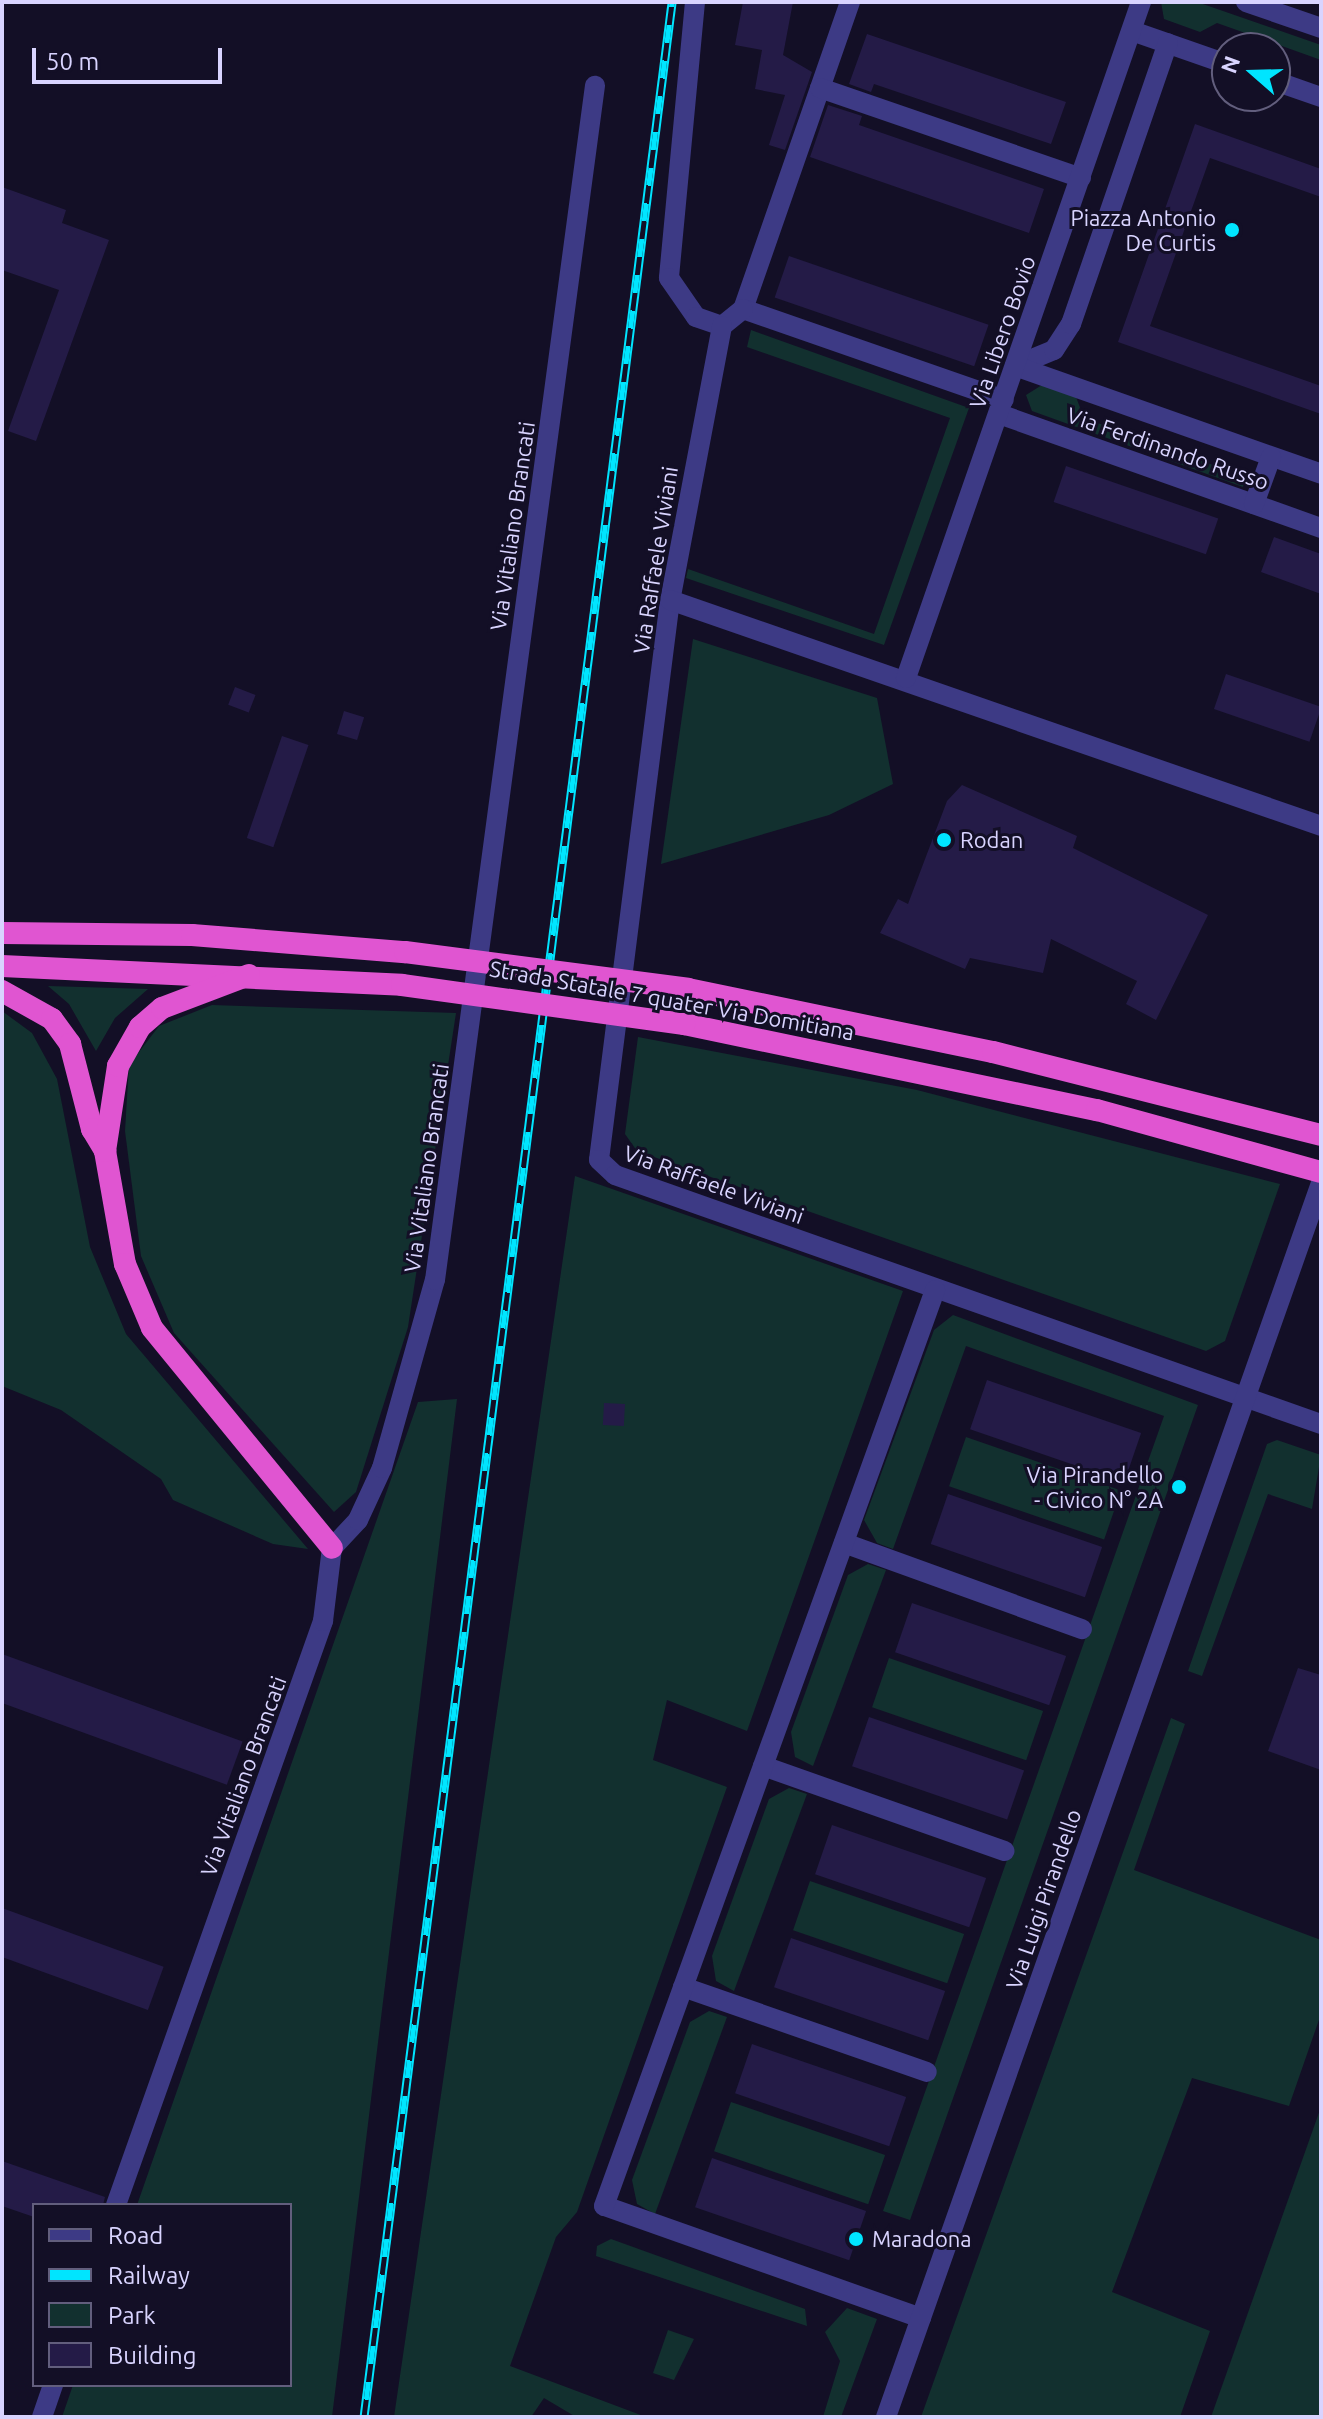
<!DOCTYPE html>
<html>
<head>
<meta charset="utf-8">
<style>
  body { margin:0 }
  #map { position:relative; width:1323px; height:2419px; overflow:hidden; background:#130f26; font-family:Ubuntu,sans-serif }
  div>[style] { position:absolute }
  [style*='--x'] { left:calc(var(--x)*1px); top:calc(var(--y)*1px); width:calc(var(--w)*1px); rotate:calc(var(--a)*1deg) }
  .green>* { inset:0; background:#12302f; transform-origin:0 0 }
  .building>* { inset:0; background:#241b47; transform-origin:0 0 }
  .minor>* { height:20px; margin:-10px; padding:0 10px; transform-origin:10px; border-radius:10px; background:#3d3a85 }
  .trunk>* { height:22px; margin:-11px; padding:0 11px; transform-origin:11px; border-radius:11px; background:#e055d1 }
  .rail>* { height:9px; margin-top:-4.5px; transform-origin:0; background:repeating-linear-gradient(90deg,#130f26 0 18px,#00e5ff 0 36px); box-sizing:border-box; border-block:2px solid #00e5ff }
  .trunk-bridge>* { height:22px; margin:-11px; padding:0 11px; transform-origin:11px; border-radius:11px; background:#e055d1 }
  .dots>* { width:22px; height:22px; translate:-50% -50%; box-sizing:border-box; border:4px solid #130f26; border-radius:50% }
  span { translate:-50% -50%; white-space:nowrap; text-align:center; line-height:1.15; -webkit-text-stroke:6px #130f26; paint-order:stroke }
  .poi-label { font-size:22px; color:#d9d4ff }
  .right { translate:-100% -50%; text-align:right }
  .left { translate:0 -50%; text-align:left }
  .street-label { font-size:22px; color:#d9d4ff }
  .frame { position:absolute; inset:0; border:4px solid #d9d4ff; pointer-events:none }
  .legend { position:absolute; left:32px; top:2203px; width:260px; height:184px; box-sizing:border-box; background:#130f26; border:2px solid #625e7d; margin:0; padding:10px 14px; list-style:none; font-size:24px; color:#d9d4ff }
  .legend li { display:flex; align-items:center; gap:16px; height:40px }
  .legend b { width:40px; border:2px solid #625e7d }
  .north { position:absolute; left:1211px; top:32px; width:80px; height:80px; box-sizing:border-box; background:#130f26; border:2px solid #625e7d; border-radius:50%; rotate:290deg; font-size:22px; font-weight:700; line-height:32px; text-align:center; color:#d9d4ff }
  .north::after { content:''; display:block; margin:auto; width:28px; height:36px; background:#00e5ff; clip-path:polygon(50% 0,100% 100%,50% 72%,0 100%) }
  .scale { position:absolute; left:32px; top:48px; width:190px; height:36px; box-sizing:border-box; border:4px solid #d9d4ff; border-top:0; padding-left:10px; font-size:24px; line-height:28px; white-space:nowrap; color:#d9d4ff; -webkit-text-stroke:6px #130f26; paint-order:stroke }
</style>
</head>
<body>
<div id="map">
  <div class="green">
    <div style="clip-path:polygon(1161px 2px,1197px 2px,1321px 45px,1321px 60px,1217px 23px,1200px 32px,1164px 19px)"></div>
    <div style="clip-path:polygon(751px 330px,969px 408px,884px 645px,686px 578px,688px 569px,874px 634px,950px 418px,747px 347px)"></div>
    <div style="clip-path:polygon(1042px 385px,1076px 397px,1084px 418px,1246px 477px,1243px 487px,1032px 411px,1026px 395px)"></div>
    <div style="clip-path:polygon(693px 639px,877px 698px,893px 784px,829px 815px,661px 864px)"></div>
    <div style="clip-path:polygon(48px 986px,148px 989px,115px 1018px,96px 1051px,69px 1004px)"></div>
    <div style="clip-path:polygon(212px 1005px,456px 1013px,408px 1327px,356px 1492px,334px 1512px,174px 1333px,141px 1256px,125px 1131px,129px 1065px,159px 1026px)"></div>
    <div style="clip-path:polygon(2px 1011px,32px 1033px,57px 1079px,90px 1247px,126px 1334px,308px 1549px,273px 1544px,173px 1500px,161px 1479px,61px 1410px,2px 1386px)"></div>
    <div style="clip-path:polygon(638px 1037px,917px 1090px,1280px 1184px,1225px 1341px,1206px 1351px,637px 1151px,625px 1134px)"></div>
    <div style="clip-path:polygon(575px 1176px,903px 1291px,747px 1731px,667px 1700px,653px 1760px,727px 1787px,577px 2212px,556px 2237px,510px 2366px,646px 2417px,576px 2417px,544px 2398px,531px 2417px,394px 2417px)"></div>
    <div style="clip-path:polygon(953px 1315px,1198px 1405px,910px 2220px,883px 2211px,1164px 1416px,966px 1346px,893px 1549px,877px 1543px,864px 1520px,934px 1330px)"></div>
    <div style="clip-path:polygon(457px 1399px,332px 2417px,62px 2417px,73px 2385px,290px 2385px,290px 2205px,137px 2205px,418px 1402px)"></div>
    <div style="left:966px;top:1437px;width:164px;height:52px;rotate:19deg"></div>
    <div style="clip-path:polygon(1277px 1440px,1321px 1455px,1312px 1509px,1268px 1494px,1202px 1676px,1188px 1671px,1267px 1444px)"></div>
    <div style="clip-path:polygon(868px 1564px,886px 1570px,813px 1766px,795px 1757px,791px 1732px,848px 1575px)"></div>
    <div style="left:889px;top:1658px;width:163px;height:52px;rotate:19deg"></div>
    <div style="clip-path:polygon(1171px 1718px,1185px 1724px,1134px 1870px,1321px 1940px,1321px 2014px,1289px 2106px,1192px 2078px,1112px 2292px,1210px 2331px,1180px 2417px,921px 2417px)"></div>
    <div style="clip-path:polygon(789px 1788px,807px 1794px,734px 1991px,716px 1981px,712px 1956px,769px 1799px)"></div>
    <div style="left:810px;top:1881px;width:163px;height:52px;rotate:19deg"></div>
    <div style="clip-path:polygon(709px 2011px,727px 2017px,655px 2214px,637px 2204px,632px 2180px,690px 2022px)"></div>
    <div style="left:731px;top:2102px;width:163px;height:52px;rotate:19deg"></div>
    <div style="clip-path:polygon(1321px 2107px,1321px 2417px,1211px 2417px)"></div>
    <div style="clip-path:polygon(611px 2239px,805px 2309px,807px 2326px,596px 2256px,597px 2246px)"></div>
    <div style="clip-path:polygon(847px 2308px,877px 2319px,841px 2417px,823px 2417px,840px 2361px,825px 2332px)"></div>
    <div style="clip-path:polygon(668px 2330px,694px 2339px,674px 2380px,653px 2373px)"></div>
  </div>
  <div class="building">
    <div style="clip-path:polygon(743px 2px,793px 2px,783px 55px,812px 72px,785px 150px,769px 145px,785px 95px,755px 89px,762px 50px,735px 45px)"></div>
    <div style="clip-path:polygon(867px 34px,1066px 102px,1051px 144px,874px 84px,871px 92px,849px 84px)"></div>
    <div style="clip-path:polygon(828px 105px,862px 116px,859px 125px,1044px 189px,1029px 233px,810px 157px)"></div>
    <div style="clip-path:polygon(1195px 124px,1321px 169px,1321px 197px,1210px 158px,1150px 326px,1321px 386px,1321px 414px,1118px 342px)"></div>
    <div style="clip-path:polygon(2px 187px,66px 210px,62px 223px,109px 240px,36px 441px,8px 431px,59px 290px,2px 270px)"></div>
    <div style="left:789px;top:256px;width:211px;height:44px;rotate:19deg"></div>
    <div style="left:1066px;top:466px;width:161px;height:38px;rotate:19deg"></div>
    <div style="clip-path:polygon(1274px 537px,1321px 554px,1321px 594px,1261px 572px)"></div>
    <div style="left:1226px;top:674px;width:101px;height:37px;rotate:19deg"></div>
    <div style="left:235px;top:687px;width:22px;height:19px;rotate:21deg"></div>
    <div style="left:344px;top:711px;width:21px;height:24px;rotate:17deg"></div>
    <div style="left:282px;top:736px;width:28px;height:108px;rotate:19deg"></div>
    <div style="clip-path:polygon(962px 785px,1077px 836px,1073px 848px,1208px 915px,1156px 1020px,1126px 1004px,1137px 981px,1051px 939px,1043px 973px,970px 958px,965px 969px,880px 933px,898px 899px,908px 904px,947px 801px)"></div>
    <div style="left:987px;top:1380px;width:163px;height:52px;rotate:19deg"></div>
    <div style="left:604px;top:1403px;width:21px;height:22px;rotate:3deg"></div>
    <div style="left:948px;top:1494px;width:163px;height:53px;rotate:19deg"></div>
    <div style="left:912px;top:1603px;width:163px;height:52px;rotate:19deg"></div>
    <div style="left:2px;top:1654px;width:256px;height:46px;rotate:20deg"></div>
    <div style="clip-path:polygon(1298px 1668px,1321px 1675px,1321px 1770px,1268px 1751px)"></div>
    <div style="left:869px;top:1717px;width:164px;height:52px;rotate:19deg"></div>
    <div style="left:832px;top:1825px;width:163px;height:52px;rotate:19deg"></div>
    <div style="left:2px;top:1908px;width:172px;height:46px;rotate:20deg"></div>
    <div style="left:791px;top:1938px;width:163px;height:52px;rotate:19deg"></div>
    <div style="left:752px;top:2044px;width:163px;height:52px;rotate:19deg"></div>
    <div style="left:712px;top:2158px;width:163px;height:52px;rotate:19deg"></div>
    <div style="clip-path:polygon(2px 2161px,105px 2197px,103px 2205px,34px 2205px,34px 2217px,2px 2206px)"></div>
  </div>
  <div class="minor">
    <div style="--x:695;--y:2;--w:277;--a:95.4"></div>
    <div style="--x:669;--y:278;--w:47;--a:55.3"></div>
    <div style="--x:696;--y:317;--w:28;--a:19"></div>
    <div style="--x:850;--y:2;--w:325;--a:109.2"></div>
    <div style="--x:743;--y:309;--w:276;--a:19.2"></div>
    <div style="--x:1246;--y:2;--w:79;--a:19.1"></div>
    <div style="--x:1132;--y:31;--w:101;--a:19.2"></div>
    <div style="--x:1275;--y:81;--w:49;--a:19.2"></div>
    <div style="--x:820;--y:88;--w:276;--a:19"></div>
    <div style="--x:743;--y:309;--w:27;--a:141"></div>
    <div style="--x:722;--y:326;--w:279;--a:100.7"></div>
    <div style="--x:670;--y:600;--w:564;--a:97.23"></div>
    <div style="--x:599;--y:1160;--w:22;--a:43"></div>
    <div style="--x:615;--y:1175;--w:749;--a:19.43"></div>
    <div style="--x:1015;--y:366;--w:42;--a:-22.3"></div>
    <div style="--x:1054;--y:350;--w:31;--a:-57"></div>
    <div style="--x:1071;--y:324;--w:297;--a:-71"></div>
    <div style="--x:1015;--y:366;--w:324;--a:19.4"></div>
    <div style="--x:999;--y:414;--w:342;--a:19.5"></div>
    <div style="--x:1254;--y:504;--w:50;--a:-70.1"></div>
    <div style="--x:670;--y:600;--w:689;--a:19.14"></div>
    <div style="--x:906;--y:678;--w:716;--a:-70.83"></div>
    <div style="--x:844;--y:1543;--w:253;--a:19.9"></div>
    <div style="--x:763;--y:1766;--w:256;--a:19.4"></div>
    <div style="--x:683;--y:1987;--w:258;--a:19.2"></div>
    <div style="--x:116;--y:2205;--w:620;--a:-70.48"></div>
    <div style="--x:323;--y:1621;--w:74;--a:-83"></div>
    <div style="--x:332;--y:1548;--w:38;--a:-47"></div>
    <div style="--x:358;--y:1520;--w:57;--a:-65.2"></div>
    <div style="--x:382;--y:1468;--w:195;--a:-74.3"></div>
    <div style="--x:435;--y:1280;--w:1205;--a:-82.37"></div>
    <div style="--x:921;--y:2318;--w:336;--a:-160.5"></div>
    <div style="--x:604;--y:2206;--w:974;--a:-70.13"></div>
    <div style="--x:42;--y:2417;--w:34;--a:-71"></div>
    <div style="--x:886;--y:2417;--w:1308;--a:-70.58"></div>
  </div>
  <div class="trunk">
    <div style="--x:2;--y:933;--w:190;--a:0.6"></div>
    <div style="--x:192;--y:935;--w:214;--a:4.6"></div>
    <div style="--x:2;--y:966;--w:400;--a:2.7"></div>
    <div style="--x:688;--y:989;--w:311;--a:11.7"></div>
    <div style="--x:993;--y:1052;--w:338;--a:14.2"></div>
    <div style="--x:2;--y:991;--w:57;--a:29.2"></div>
    <div style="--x:52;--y:1019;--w:31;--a:54"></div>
    <div style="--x:70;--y:1044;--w:88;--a:75.5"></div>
    <div style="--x:92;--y:1129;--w:26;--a:59"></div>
    <div style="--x:105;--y:1151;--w:115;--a:80"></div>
    <div style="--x:125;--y:1264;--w:69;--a:67.1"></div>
    <div style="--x:152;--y:1328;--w:284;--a:50.7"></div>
    <div style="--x:684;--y:1024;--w:422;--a:11.8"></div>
    <div style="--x:1097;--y:1110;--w:232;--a:15.5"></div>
    <div style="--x:105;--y:1151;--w:86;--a:-81.3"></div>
    <div style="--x:118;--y:1066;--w:45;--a:-60.6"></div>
    <div style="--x:140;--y:1027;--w:29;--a:-41"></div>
    <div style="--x:162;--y:1008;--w:93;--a:-20.8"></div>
  </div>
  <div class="rail">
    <div style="--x:364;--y:2417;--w:2435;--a:-82.73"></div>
  </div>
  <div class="trunk-bridge">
    <div style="--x:405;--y:952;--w:285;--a:7.4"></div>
    <div style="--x:402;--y:985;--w:285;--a:7.9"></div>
  </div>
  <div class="dots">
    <div style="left:1232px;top:230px;background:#00e5ff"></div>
    <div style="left:944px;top:840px;background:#00e5ff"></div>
    <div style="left:1179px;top:1487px;background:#00e5ff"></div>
    <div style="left:856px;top:2239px;background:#00e5ff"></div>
  </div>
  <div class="poi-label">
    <span class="right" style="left:1216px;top:230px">Piazza Antonio<br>De Curtis</span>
    <span class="left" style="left:960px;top:840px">Rodan</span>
    <span class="right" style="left:1163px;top:1487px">Via Pirandello<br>- Civico N° 2A</span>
    <span class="left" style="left:872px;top:2239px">Maradona</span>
  </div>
  <div class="street-label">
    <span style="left:1002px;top:332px;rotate:-71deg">Via Libero Bovio</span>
    <span style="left:1168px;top:448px;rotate:19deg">Via Ferdinando Russo</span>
    <span style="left:512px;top:526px;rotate:-82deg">Via Vitaliano Brancati</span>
    <span style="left:655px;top:560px;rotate:-81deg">Via Raffaele Viviani</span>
    <span style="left:672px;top:1000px;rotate:10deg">Strada Statale 7 quater Via Domitiana</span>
    <span style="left:426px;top:1168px;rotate:-82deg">Via Vitaliano Brancati</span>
    <span style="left:714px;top:1184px;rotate:20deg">Via Raffaele Viviani</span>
    <span style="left:243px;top:1776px;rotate:-70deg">Via Vitaliano Brancati</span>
    <span style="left:1043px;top:1899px;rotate:-71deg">Via Luigi Pirandello</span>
  </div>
  <div class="frame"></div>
  <ul class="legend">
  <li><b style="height:10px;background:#3d3a85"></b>Road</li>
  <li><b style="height:10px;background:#00e5ff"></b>Railway</li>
  <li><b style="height:22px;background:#12302f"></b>Park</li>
  <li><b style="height:22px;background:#241b47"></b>Building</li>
  </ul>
  <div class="north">N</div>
  <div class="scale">50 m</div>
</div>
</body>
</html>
